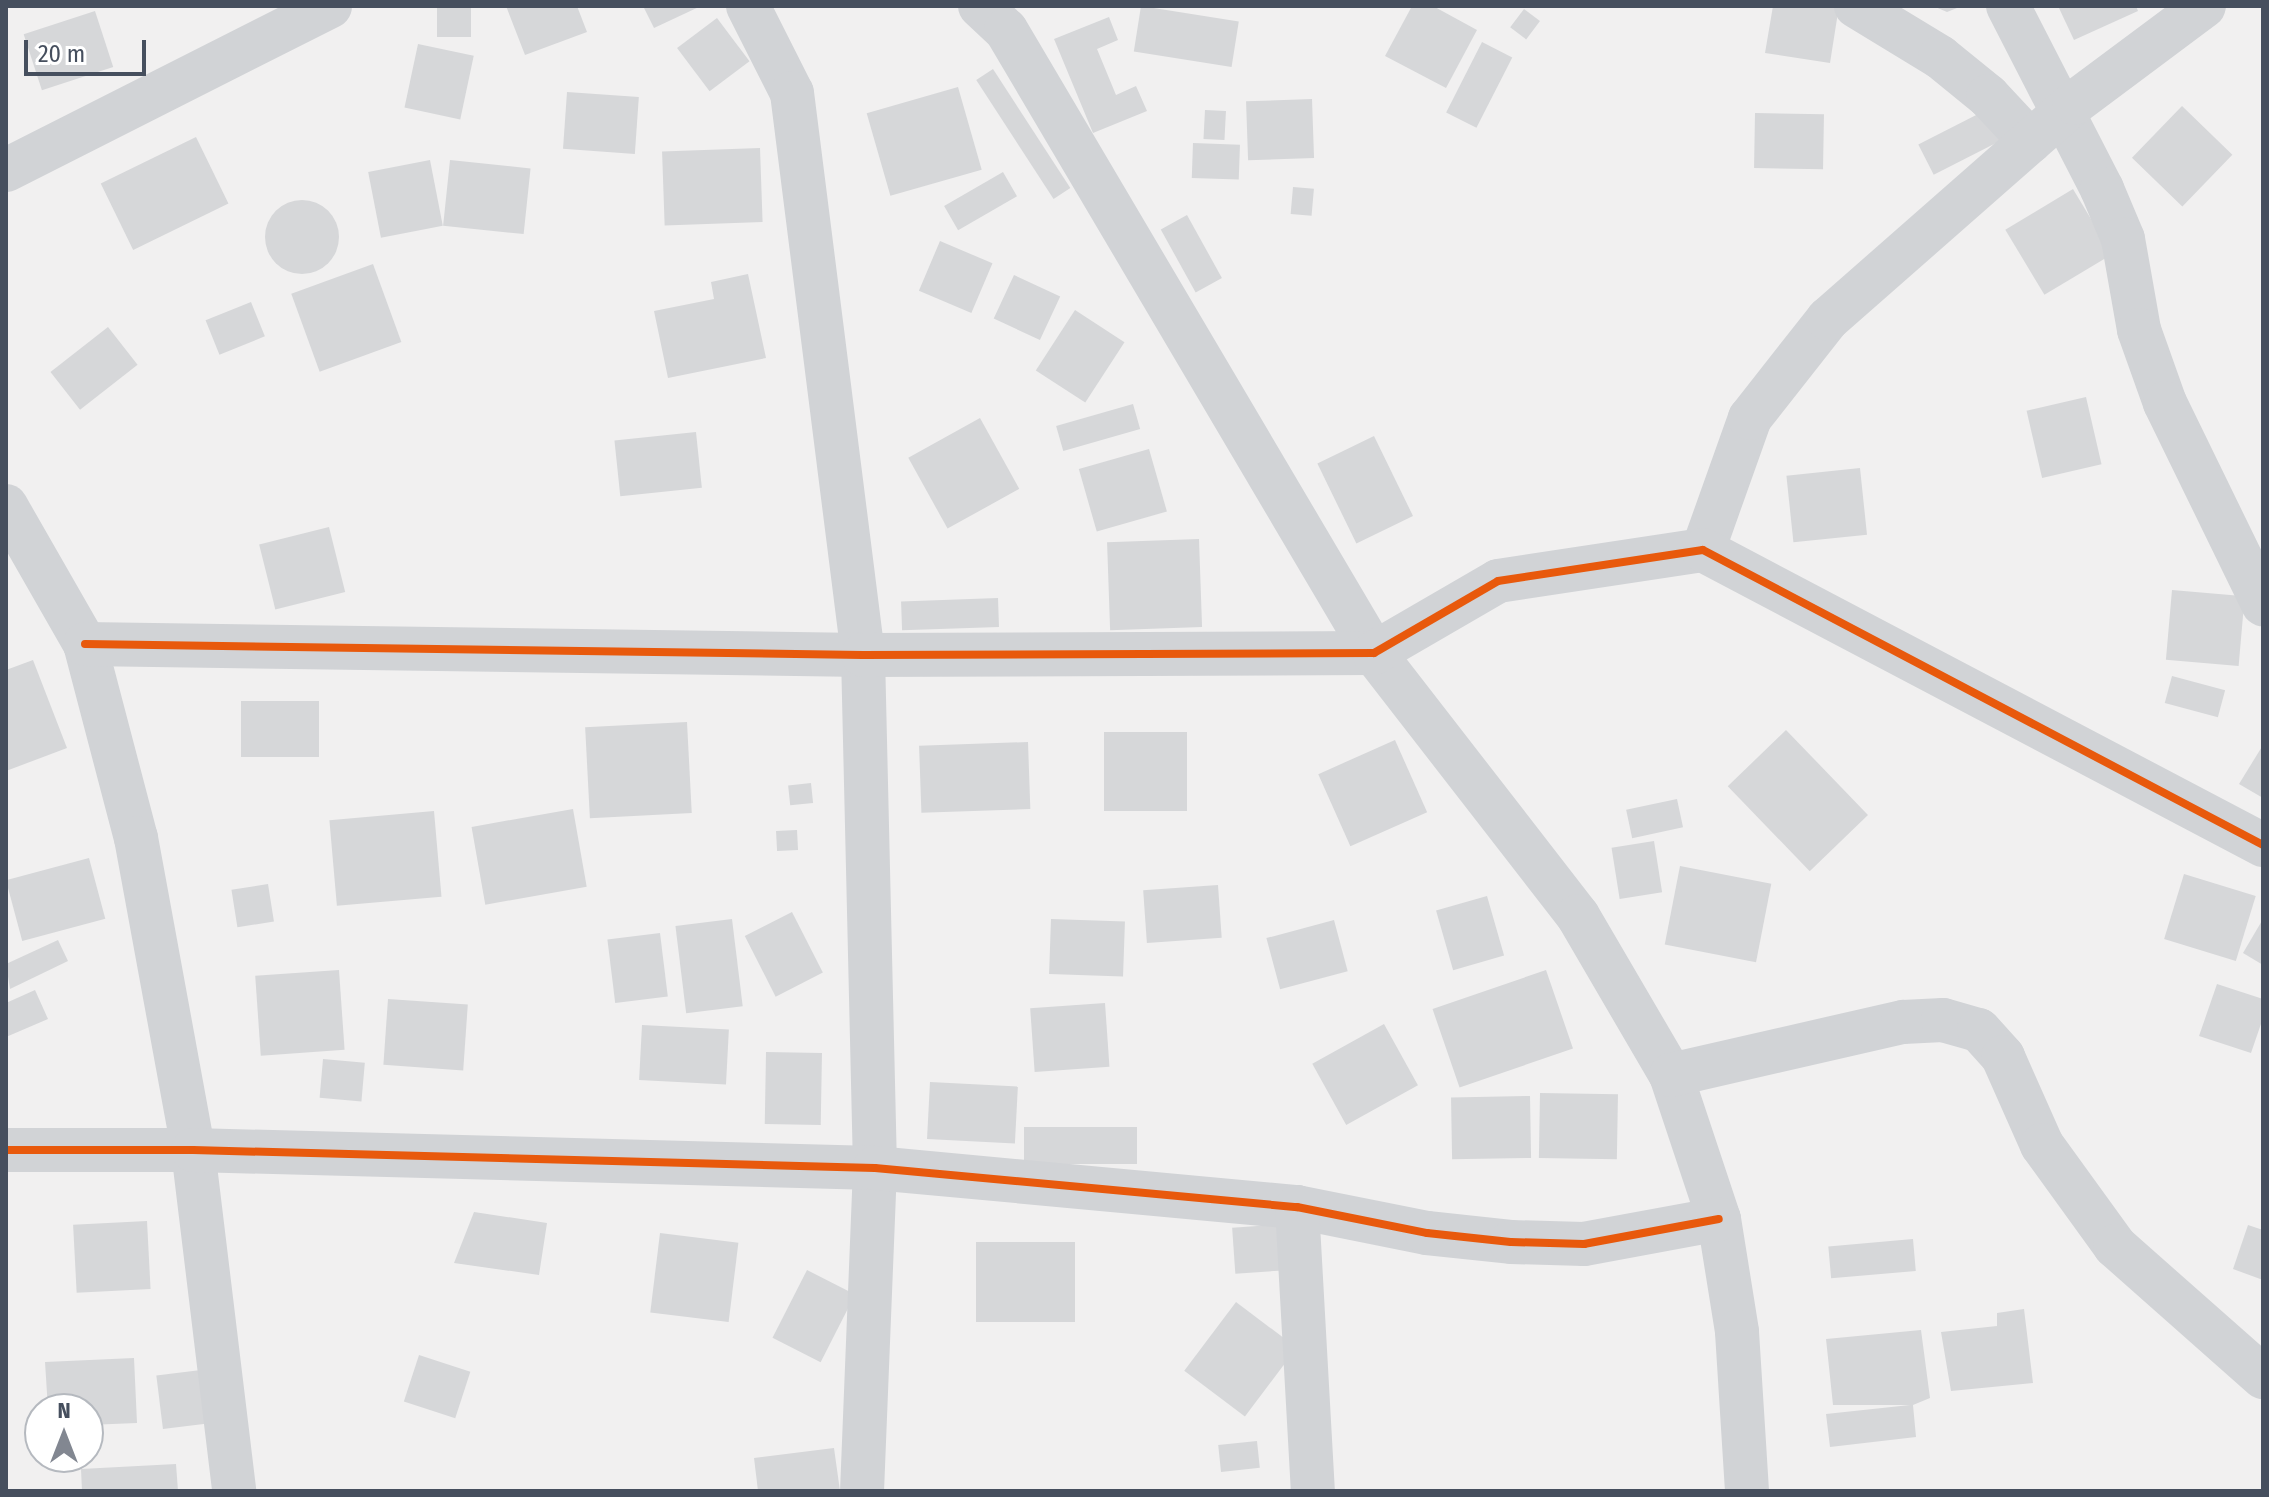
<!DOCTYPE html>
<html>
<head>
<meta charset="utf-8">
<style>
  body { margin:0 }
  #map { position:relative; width:2269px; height:1497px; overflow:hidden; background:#f1f0f0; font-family:"Fira Sans Condensed",sans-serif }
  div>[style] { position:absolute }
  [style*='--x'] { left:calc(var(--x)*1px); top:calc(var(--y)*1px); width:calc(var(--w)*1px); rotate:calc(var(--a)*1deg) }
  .building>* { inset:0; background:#d6d7d9; transform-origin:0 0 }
  .round { border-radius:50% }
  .minor>* { height:44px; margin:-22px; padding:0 22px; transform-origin:22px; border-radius:22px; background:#d1d3d6 }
  .cycleway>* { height:8px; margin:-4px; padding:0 4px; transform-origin:4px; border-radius:4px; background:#e8590c }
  span { translate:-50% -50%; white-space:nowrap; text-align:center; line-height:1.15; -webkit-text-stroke:8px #fff; paint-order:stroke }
  .frame { position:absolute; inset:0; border:8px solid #464f5e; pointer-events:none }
  .north { position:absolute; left:24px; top:1393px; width:80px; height:80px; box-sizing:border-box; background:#fff; border:2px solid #b5b9bf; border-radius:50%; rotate:0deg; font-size:22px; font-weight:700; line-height:32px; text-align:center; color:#464f5e }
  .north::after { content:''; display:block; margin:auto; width:28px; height:36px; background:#828791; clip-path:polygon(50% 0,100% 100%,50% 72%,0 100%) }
  .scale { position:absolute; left:24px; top:40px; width:122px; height:36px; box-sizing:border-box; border:4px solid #464f5e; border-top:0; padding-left:10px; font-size:24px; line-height:28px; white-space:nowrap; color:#464f5e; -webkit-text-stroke:6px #fff; paint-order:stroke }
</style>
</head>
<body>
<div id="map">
  <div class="building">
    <div style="left:437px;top:6px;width:34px;height:31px"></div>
    <div style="clip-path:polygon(506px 6px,577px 6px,587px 32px,525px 55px)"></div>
    <div style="clip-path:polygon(643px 6px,701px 6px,654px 28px)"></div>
    <div style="left:1141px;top:6px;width:99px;height:46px;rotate:9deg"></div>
    <div style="clip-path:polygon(1412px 6px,1433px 6px,1477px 30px,1446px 88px,1385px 56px)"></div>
    <div style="clip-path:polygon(1773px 6px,1839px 6px,1830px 63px,1765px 53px)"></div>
    <div style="clip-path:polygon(1933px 6px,1962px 6px,1947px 12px)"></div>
    <div style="clip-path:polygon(2058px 6px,2136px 6px,2138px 11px,2074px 40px)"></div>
    <div style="left:1524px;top:9px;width:20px;height:23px;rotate:37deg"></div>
    <div style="left:95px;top:11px;width:59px;height:75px;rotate:72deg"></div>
    <div style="clip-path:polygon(1109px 17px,1118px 40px,1097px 49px,1116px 95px,1136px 86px,1147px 111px,1093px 133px,1054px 39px)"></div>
    <div style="left:717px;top:18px;width:54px;height:50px;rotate:53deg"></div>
    <div style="left:1482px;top:42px;width:34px;height:79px;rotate:27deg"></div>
    <div style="left:418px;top:44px;width:57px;height:65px;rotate:12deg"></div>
    <div style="left:993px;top:69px;width:142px;height:20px;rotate:57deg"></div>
    <div style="left:958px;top:87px;width:86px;height:95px;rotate:74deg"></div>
    <div style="left:567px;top:92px;width:72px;height:57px;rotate:4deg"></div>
    <div style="left:1312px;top:99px;width:59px;height:66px;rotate:88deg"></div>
    <div style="left:2182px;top:106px;width:70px;height:72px;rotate:44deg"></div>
    <div style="left:1205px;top:110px;width:21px;height:29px;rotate:3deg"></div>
    <div style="left:1986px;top:110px;width:34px;height:76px;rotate:63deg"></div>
    <div style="left:1755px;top:113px;width:69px;height:55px;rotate:1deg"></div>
    <div style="left:196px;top:137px;width:74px;height:106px;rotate:64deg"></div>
    <div style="left:1193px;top:143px;width:47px;height:35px;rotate:2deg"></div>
    <div style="left:760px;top:148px;width:74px;height:98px;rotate:88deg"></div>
    <div style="left:430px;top:160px;width:67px;height:63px;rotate:79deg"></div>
    <div style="left:450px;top:160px;width:81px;height:66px;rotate:6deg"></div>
    <div style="left:1003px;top:172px;width:28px;height:68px;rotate:60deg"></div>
    <div style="left:1293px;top:187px;width:21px;height:27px;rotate:5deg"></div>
    <div style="left:2073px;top:189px;width:76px;height:79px;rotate:59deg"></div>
    <div class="round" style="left:265px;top:200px;width:74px;height:74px"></div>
    <div style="left:1187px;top:215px;width:72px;height:30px;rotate:61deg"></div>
    <div style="left:940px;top:241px;width:57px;height:54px;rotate:23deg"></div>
    <div style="left:373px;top:264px;width:83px;height:87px;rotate:70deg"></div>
    <div style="clip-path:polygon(748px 274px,766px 358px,668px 378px,654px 311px,714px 299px,711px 282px)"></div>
    <div style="left:1014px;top:275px;width:51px;height:48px;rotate:25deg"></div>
    <div style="left:251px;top:302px;width:37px;height:49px;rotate:68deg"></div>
    <div style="left:1075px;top:310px;width:59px;height:72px;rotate:33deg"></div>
    <div style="left:108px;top:327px;width:48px;height:73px;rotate:52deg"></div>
    <div style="left:2086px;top:397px;width:69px;height:61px;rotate:77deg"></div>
    <div style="left:1133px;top:404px;width:26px;height:80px;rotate:74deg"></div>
    <div style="left:980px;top:418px;width:81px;height:82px;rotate:61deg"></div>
    <div style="left:696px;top:432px;width:56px;height:82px;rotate:84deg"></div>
    <div style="left:1374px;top:436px;width:89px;height:63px;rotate:64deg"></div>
    <div style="left:1149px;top:449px;width:65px;height:73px;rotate:74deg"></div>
    <div style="left:1860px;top:468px;width:67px;height:74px;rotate:84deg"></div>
    <div style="left:329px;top:527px;width:67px;height:72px;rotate:76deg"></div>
    <div style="left:1199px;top:539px;width:88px;height:92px;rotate:88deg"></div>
    <div style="left:2172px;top:590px;width:73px;height:70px;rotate:5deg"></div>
    <div style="left:998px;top:598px;width:29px;height:97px;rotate:88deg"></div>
    <div style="clip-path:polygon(33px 660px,67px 748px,6px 771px,6px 670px)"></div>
    <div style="left:2172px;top:676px;width:55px;height:28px;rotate:15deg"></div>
    <div style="left:241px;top:701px;width:78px;height:56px"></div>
    <div style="left:687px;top:722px;width:91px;height:102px;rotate:87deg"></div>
    <div style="left:1786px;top:730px;width:118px;height:81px;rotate:46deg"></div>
    <div style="left:1104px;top:732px;width:83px;height:79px"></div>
    <div style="left:1395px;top:740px;width:79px;height:84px;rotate:66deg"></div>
    <div style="left:1028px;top:742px;width:67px;height:109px;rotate:88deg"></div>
    <div style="clip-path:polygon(2263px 745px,2263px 798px,2239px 784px)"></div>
    <div style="left:811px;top:783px;width:20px;height:23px;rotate:84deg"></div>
    <div style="left:1677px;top:799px;width:29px;height:52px;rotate:78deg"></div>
    <div style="left:573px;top:809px;width:79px;height:103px;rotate:80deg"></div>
    <div style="left:434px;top:811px;width:86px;height:105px;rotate:85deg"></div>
    <div style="left:797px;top:830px;width:20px;height:21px;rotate:87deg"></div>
    <div style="left:1654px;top:841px;width:52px;height:43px;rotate:81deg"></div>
    <div style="left:89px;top:858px;width:63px;height:86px;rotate:75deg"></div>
    <div style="left:1680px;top:866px;width:93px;height:80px;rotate:11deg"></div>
    <div style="left:2184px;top:874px;width:75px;height:68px;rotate:17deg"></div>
    <div style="left:268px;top:884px;width:38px;height:37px;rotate:81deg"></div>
    <div style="left:1218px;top:885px;width:53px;height:75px;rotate:86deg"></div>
    <div style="left:1487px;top:896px;width:62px;height:53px;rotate:74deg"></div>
    <div style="left:792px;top:912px;width:68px;height:53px;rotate:63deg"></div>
    <div style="left:732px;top:919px;width:88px;height:57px;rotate:83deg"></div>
    <div style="left:1051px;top:919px;width:74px;height:55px;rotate:2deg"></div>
    <div style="clip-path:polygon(2263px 919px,2263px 965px,2243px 953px)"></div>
    <div style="left:1334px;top:920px;width:53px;height:70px;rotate:75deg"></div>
    <div style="left:660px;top:933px;width:64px;height:53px;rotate:83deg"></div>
    <div style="clip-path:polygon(58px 940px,68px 961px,10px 989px,6px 964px)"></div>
    <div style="left:339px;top:970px;width:80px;height:84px;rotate:86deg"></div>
    <div style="left:1546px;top:970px;width:83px;height:120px;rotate:71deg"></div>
    <div style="clip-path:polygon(2217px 984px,2263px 999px,2263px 1018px,2251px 1053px,2199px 1036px)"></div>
    <div style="clip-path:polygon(35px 990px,48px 1019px,6px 1037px,6px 1003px)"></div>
    <div style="left:388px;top:999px;width:80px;height:66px;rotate:4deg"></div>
    <div style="left:1105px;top:1003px;width:64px;height:75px;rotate:86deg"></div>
    <div style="left:1384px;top:1024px;width:70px;height:82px;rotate:61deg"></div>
    <div style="left:642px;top:1025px;width:87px;height:55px;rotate:3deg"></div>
    <div style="left:766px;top:1052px;width:56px;height:72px;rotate:1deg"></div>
    <div style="left:323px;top:1059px;width:42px;height:39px;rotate:5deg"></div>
    <div style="left:930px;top:1082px;width:88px;height:57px;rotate:3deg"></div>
    <div style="left:1540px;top:1093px;width:78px;height:65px;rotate:1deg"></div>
    <div style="left:1530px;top:1096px;width:62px;height:79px;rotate:89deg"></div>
    <div style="left:1137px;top:1127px;width:37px;height:113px;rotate:90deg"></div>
    <div style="clip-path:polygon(474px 1212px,547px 1223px,539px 1275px,454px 1263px)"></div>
    <div style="left:147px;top:1221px;width:68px;height:74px;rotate:87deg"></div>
    <div style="left:1287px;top:1224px;width:46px;height:55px;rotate:86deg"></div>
    <div style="clip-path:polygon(2248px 1225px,2263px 1230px,2263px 1280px,2233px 1269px)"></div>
    <div style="left:660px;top:1233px;width:79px;height:80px;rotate:7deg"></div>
    <div style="left:1913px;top:1239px;width:32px;height:85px;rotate:85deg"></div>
    <div style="left:976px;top:1242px;width:99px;height:80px"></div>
    <div style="left:807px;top:1270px;width:54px;height:76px;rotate:27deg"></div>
    <div style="left:1236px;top:1302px;width:76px;height:86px;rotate:37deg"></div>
    <div style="clip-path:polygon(2024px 1309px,2033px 1383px,1951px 1391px,1941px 1332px,1997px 1326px,1997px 1313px)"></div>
    <div style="clip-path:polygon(1921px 1330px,1930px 1398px,1913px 1405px,1916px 1437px,1830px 1447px,1826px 1414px,1910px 1405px,1833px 1405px,1826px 1339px)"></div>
    <div style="left:419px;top:1355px;width:54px;height:49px;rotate:18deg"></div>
    <div style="clip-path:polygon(134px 1358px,137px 1423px,88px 1425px,88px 1409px,48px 1409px,45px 1362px)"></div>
    <div style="left:201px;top:1370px;width:54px;height:45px;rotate:83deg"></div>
    <div style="left:1257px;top:1441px;width:27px;height:39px;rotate:84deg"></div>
    <div style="clip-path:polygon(834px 1448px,840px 1491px,758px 1491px,754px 1458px)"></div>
    <div style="clip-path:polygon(176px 1464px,178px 1491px,82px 1491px,81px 1469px)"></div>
  </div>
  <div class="minor">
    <div style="--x:748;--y:6;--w:97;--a:63.2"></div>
    <div style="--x:792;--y:93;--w:566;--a:82.8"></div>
    <div style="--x:863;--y:655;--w:513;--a:88.66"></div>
    <div style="--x:875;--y:1168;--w:323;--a:92.3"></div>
    <div style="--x:980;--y:6;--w:35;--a:43"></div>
    <div style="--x:1006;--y:30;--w:724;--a:59.43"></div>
    <div style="--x:1374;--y:653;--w:333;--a:52.2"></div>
    <div style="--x:1578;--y:916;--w:184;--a:59.7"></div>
    <div style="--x:1671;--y:1075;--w:152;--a:71.6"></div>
    <div style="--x:1719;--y:1219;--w:114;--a:80.9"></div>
    <div style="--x:1737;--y:1332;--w:159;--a:86.4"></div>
    <div style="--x:1856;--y:6;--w:98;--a:31.3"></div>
    <div style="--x:1940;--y:57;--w:62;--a:39.1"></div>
    <div style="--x:1988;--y:96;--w:62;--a:47"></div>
    <div style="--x:2008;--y:6;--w:206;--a:62.8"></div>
    <div style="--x:2102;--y:189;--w:54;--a:67.2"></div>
    <div style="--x:2123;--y:239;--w:92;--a:80"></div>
    <div style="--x:2139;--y:330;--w:77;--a:70.4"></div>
    <div style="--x:2165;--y:403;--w:224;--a:64"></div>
    <div style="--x:6;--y:170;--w:363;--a:-26.8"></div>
    <div style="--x:6;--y:506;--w:159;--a:60.2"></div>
    <div style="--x:85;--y:644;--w:201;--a:75.3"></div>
    <div style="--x:136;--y:838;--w:317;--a:79.6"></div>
    <div style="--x:193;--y:1150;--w:343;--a:83.1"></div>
    <div style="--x:1703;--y:550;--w:140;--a:-70.4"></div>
    <div style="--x:1750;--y:418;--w:126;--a:-51.8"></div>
    <div style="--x:1828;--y:319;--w:327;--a:-41.3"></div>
    <div style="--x:2074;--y:103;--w:162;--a:-36.7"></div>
    <div style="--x:85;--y:644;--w:778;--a:0.81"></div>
    <div style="--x:863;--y:655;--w:511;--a:-0.22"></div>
    <div style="--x:1374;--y:653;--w:143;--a:-30.1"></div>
    <div style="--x:1498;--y:581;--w:207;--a:-8.6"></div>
    <div style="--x:1703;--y:550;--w:633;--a:27.78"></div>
    <div style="--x:1671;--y:1075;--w:238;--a:-12.9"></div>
    <div style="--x:1903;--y:1022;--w:40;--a:-2.9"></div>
    <div style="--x:1943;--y:1020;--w:37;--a:16"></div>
    <div style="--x:1979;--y:1030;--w:36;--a:48"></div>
    <div style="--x:2003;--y:1057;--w:96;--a:66.1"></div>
    <div style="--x:2042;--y:1145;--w:125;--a:54.1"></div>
    <div style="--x:2115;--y:1246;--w:198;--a:41.5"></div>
    <div style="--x:6;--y:1150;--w:187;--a:0"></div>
    <div style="--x:193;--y:1150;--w:682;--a:1.51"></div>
    <div style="--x:875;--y:1168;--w:424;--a:5.3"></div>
    <div style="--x:1297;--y:1207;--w:133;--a:11.3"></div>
    <div style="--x:1427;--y:1233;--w:84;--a:6.1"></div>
    <div style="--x:1511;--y:1242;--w:73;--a:1.6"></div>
    <div style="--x:1584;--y:1244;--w:137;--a:-10.5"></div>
    <div style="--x:1297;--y:1207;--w:284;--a:86.8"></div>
  </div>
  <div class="cycleway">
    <div style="--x:85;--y:644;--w:778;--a:0.81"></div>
    <div style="--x:863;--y:655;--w:511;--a:-0.22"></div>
    <div style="--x:1374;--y:653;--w:143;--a:-30.1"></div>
    <div style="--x:1498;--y:581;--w:207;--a:-8.6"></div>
    <div style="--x:1703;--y:550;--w:633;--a:27.78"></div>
    <div style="--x:6;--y:1150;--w:187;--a:0"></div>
    <div style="--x:193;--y:1150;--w:682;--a:1.51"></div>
    <div style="--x:875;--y:1168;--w:424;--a:5.3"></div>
    <div style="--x:1297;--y:1207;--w:133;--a:11.3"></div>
    <div style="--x:1427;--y:1233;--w:84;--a:6.1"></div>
    <div style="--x:1511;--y:1242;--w:73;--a:1.6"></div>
    <div style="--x:1584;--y:1244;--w:137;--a:-10.5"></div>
  </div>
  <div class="frame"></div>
  <div class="north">N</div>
  <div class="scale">20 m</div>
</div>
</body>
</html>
